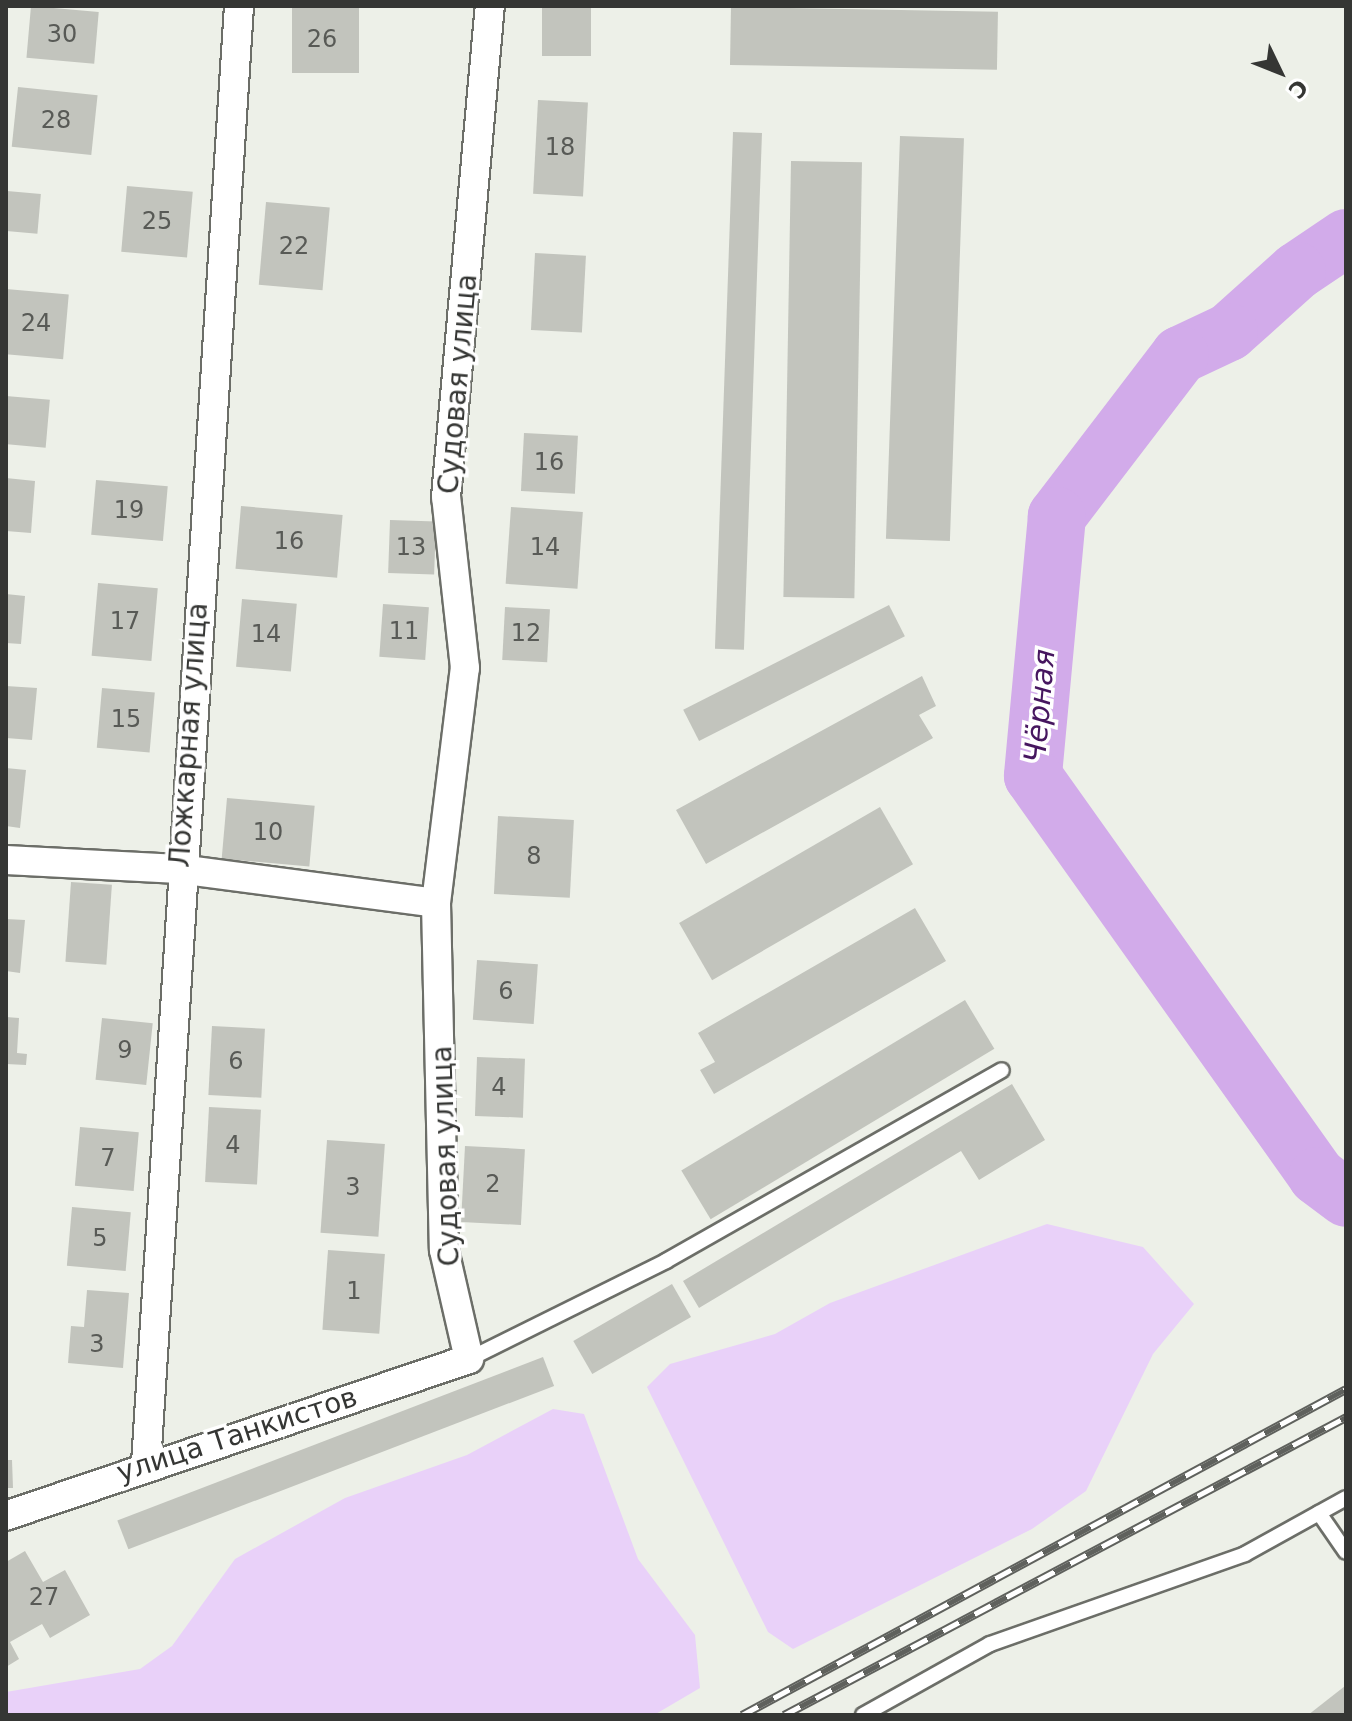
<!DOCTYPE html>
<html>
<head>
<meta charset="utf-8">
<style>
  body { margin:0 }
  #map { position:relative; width:1352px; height:1721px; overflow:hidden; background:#edf0e8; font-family:"DejaVu Sans",sans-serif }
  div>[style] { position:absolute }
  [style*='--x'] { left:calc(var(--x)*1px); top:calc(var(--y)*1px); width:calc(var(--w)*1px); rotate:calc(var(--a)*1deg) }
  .green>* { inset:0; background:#e9d1f9 }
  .river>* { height:58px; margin:-29px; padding:0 29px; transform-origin:29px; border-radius:29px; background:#d2abea }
  .building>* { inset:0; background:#c2c4bd; transform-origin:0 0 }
  .roads { filter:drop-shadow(2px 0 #6c6e68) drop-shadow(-2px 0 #6c6e68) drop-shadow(0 2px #6c6e68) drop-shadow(0 -2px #6c6e68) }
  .lane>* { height:14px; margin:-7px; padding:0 7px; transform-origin:7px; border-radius:7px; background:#fff }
  .street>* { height:28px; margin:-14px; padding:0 14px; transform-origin:14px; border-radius:14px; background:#fff }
  .rail>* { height:9px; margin-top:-4.5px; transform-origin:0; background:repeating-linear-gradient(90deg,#fff 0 18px,#5f615d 0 36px); box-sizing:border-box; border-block:2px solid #5f615d }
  span { translate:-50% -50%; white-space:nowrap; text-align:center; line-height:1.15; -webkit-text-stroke:7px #fff; paint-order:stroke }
  .number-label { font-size:24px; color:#585a56 }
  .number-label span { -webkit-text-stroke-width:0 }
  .street-label { font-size:28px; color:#353634 }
  .water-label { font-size:30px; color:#46165f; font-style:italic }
  .frame { position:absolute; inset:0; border:8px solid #353634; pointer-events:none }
  .north { position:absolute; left:1240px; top:32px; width:80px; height:80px; -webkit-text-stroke:6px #fff; paint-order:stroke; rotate:133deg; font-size:22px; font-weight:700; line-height:32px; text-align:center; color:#353634 }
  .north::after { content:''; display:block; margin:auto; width:28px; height:36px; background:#353634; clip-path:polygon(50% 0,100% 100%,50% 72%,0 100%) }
</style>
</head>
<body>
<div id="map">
  <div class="green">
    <div style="clip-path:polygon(1047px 1224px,1143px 1247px,1194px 1304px,1153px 1354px,1086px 1491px,1032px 1529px,793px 1649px,768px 1632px,647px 1387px,670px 1364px,775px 1334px,830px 1303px)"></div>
    <div style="clip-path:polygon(553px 1409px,584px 1414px,638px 1559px,695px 1635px,700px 1688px,654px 1715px,6px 1715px,6px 1692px,140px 1669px,172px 1646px,235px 1559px,345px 1498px,467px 1455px)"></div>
  </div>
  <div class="river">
    <div style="--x:1346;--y:238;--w:59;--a:146"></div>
    <div style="--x:1297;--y:271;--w:91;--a:138.1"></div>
    <div style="--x:1229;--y:332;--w:54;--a:154.9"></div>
    <div style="--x:1180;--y:355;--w:203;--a:127.4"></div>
    <div style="--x:1057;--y:516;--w:261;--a:95.3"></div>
    <div style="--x:1033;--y:776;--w:491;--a:54.6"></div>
    <div style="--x:1317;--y:1176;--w:36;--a:37"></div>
  </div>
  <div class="building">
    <div style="left:31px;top:6px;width:68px;height:52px;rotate:5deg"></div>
    <div style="left:292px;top:6px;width:67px;height:67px"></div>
    <div style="left:542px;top:6px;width:49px;height:50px"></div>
    <div style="left:731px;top:7px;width:267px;height:58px;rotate:1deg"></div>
    <div style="left:18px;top:87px;width:80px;height:60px;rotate:6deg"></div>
    <div style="left:538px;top:100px;width:50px;height:94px;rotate:3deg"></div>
    <div style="left:733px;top:132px;width:29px;height:517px;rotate:2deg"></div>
    <div style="left:900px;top:136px;width:64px;height:403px;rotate:2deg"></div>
    <div style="left:791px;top:161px;width:71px;height:436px;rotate:1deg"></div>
    <div style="left:127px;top:186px;width:66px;height:66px;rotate:5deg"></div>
    <div style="left:7px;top:191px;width:34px;height:40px;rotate:5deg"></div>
    <div style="left:266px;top:202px;width:64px;height:83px;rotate:5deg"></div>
    <div style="left:535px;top:253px;width:51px;height:77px;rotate:3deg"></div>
    <div style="left:6px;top:289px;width:63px;height:65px;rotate:5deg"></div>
    <div style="left:6px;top:396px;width:44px;height:48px;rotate:5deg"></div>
    <div style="left:524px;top:433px;width:54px;height:58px;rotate:3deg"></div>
    <div style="clip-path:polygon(6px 478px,35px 481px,31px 533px,6px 531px)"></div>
    <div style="left:96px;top:480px;width:72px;height:55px;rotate:5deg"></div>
    <div style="left:241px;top:506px;width:102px;height:63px;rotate:5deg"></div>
    <div style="left:511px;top:507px;width:72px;height:77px;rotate:4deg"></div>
    <div style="left:390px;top:520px;width:46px;height:53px;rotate:2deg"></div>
    <div style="left:98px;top:583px;width:60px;height:73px;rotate:5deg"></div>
    <div style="clip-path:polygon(6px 594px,25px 596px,21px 644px,6px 643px)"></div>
    <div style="left:242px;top:599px;width:55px;height:68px;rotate:5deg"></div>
    <div style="left:383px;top:604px;width:46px;height:53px;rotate:4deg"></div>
    <div style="left:889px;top:605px;width:35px;height:231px;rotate:63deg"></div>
    <div style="left:505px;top:607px;width:45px;height:53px;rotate:3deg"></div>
    <div style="clip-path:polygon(922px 676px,936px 706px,919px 715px,933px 738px,706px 864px,676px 810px)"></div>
    <div style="clip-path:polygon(6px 686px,37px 688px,32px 740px,6px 738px)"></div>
    <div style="left:102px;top:688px;width:53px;height:60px;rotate:5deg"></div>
    <div style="clip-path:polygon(6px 768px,26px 770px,20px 828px,6px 826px)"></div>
    <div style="left:227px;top:798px;width:88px;height:61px;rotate:5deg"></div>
    <div style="left:880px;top:807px;width:66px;height:232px;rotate:60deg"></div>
    <div style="left:498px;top:816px;width:76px;height:78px;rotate:3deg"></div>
    <div style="left:71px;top:882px;width:41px;height:80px;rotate:4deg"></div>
    <div style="clip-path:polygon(915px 908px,946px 961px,714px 1094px,700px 1070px,715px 1062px,698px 1033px)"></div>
    <div style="clip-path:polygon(6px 919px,25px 920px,20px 973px,6px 971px)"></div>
    <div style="left:477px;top:960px;width:61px;height:60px;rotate:4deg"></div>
    <div style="left:965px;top:1000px;width:57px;height:331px;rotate:59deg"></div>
    <div style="clip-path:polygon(6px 1017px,19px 1018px,17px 1053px,27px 1054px,26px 1065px,6px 1064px)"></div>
    <div style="left:102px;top:1018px;width:51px;height:62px;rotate:6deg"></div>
    <div style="left:212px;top:1026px;width:53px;height:69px;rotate:3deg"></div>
    <div style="left:477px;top:1057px;width:48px;height:59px;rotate:2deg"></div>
    <div style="clip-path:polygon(1012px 1084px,1045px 1140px,979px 1180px,961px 1151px,699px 1308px,683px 1281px)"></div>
    <div style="left:209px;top:1107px;width:52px;height:75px;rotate:3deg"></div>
    <div style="left:80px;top:1127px;width:59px;height:59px;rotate:5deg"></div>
    <div style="left:327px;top:1140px;width:58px;height:93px;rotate:4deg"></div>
    <div style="left:465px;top:1146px;width:60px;height:76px;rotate:3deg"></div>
    <div style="left:72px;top:1207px;width:59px;height:59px;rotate:5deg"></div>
    <div style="left:328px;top:1250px;width:57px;height:80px;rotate:4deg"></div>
    <div style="left:672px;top:1284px;width:38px;height:114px;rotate:60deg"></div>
    <div style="clip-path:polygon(87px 1290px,129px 1293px,123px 1368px,68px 1363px,71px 1326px,84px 1327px)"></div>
    <div style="left:543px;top:1357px;width:31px;height:456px;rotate:69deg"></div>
    <div style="clip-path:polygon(6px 1460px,12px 1460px,13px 1488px,6px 1488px)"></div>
    <div style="clip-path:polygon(25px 1551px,43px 1582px,65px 1570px,90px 1615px,50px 1638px,42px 1624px,10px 1642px,19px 1659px,6px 1667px,6px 1562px)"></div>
    <div style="clip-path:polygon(1345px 1686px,1346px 1715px,1308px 1715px)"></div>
  </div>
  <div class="roads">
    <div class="lane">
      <div style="--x:469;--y:1359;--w:220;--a:-26.4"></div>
      <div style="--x:666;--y:1261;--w:386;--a:-29.6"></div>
      <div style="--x:1319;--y:1513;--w:47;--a:55.3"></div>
      <div style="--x:863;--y:1715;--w:145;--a:-29.2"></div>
      <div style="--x:990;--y:1644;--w:270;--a:-19.4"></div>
      <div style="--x:1245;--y:1554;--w:115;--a:-29"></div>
    </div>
    <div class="street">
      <div style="--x:6;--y:860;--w:173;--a:3"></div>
      <div style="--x:179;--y:869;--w:259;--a:7.5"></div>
      <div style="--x:436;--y:903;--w:347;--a:88.7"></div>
      <div style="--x:444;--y:1250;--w:112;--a:77.1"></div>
      <div style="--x:469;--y:1359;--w:489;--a:161.3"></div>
      <div style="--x:436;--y:903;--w:237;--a:-83"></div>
      <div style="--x:465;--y:668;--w:172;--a:-96.3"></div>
      <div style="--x:446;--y:497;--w:493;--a:-84.9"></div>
      <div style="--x:146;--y:1464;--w:1461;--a:-86.35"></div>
    </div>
  </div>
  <div class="rail">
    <div style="--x:742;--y:1715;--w:686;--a:-28.36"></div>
    <div style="--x:784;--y:1715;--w:636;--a:-27.93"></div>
  </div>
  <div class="number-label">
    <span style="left:62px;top:35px">30</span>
    <span style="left:322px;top:40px">26</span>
    <span style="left:56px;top:121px">28</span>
    <span style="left:560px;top:148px">18</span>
    <span style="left:157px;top:222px">25</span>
    <span style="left:294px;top:247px">22</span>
    <span style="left:36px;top:324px">24</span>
    <span style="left:549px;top:463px">16</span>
    <span style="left:129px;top:511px">19</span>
    <span style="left:289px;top:542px">16</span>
    <span style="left:411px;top:548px">13</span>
    <span style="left:545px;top:548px">14</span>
    <span style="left:125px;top:622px">17</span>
    <span style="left:404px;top:632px">11</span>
    <span style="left:526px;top:634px">12</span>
    <span style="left:266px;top:635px">14</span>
    <span style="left:126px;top:720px">15</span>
    <span style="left:268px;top:833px">10</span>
    <span style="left:534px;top:857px">8</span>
    <span style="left:506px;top:992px">6</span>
    <span style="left:125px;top:1051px">9</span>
    <span style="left:236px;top:1062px">6</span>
    <span style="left:499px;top:1088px">4</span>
    <span style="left:233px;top:1146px">4</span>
    <span style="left:108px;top:1159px">7</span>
    <span style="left:493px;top:1185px">2</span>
    <span style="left:353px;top:1188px">3</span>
    <span style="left:100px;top:1239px">5</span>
    <span style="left:354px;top:1292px">1</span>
    <span style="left:97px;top:1345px">3</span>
    <span style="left:44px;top:1598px">27</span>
  </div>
  <div class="street-label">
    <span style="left:458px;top:384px;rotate:-85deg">Судовая улица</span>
    <span style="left:189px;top:735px;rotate:-86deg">Ложкарная улица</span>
    <span style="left:446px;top:1156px;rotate:-92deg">Судовая улица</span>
    <span style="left:237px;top:1435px;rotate:-18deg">улица Танкистов</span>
  </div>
  <div class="water-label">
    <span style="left:1040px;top:706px;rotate:-85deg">Чёрная</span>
  </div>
  <div class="frame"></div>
  <div class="north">С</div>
</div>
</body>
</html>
